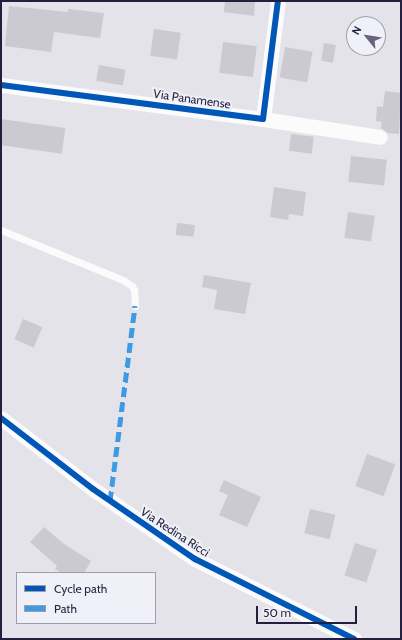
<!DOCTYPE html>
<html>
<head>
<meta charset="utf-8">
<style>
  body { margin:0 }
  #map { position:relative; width:402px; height:640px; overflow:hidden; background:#e3e3e9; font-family:Cabin,sans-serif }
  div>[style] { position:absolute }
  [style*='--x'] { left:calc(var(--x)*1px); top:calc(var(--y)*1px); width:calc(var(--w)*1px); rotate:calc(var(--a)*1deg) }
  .building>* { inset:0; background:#cacad0; transform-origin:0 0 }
  .service>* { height:7px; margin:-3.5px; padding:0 3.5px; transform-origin:3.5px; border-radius:3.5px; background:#fbfbfc }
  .minor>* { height:15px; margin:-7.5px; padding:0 7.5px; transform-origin:7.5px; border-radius:7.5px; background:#fbfbfc }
  .quiet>* { height:5px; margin-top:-2.5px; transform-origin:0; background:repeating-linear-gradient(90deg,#3c9be3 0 10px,transparent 0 15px) }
  .cycleway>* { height:6px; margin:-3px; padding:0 3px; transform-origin:3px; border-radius:3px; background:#0057b8 }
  span { translate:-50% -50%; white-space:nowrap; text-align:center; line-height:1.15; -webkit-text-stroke:4px #f0f1f8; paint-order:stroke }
  .street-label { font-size:12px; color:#241f3e }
  .frame { position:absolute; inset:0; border:2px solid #241f3e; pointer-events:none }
  .legend { position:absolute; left:16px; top:572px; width:140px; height:52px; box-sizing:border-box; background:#f0f1f8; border:1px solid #9e9dae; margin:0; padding:5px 7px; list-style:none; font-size:12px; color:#241f3e }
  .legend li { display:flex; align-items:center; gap:8px; height:20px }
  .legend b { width:20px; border:1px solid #9e9dae }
  .north { position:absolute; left:346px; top:16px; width:40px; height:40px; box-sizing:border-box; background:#f0f1f8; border:1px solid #9e9dae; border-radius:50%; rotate:300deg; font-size:11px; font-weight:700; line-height:16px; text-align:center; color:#241f3e }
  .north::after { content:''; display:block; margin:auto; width:14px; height:18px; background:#67647a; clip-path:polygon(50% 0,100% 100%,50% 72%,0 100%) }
  .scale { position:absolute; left:256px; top:606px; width:101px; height:18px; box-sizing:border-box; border:2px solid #241f3e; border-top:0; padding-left:5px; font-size:12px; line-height:14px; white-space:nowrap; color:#241f3e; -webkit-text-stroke:3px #f0f1f8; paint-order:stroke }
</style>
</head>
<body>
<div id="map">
  <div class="building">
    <div style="clip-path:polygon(225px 1px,255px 1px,254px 16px,224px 12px)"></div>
    <div style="clip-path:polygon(9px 6px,68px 12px,68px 9px,104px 13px,100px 38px,54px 32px,51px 52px,5px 46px)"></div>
    <div style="left:154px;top:29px;width:27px;height:27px;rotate:8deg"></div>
    <div style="left:223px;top:42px;width:34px;height:31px;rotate:7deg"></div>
    <div style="left:324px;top:43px;width:12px;height:18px;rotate:9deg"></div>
    <div style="left:285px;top:47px;width:28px;height:31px;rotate:10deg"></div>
    <div style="left:99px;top:65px;width:27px;height:16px;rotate:10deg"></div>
    <div style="clip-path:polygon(385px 91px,401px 93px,399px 134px,388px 133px,381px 128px,382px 122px,376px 121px,377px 106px,383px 107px)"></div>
    <div style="left:1px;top:119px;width:65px;height:26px;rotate:8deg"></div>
    <div style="left:291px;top:134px;width:23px;height:17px;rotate:7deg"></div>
    <div style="left:351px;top:156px;width:36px;height:26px;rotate:6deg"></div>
    <div style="clip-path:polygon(274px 187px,306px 192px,303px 216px,289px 214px,288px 220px,270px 217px)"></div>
    <div style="left:348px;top:212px;width:27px;height:26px;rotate:8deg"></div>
    <div style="left:177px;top:223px;width:18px;height:12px;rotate:6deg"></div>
    <div style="clip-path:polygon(204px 275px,251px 283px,245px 314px,214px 309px,217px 290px,202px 287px)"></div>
    <div style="left:23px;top:319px;width:21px;height:22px;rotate:23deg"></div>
    <div style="left:367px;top:454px;width:30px;height:34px;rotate:20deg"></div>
    <div style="clip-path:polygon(224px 480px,261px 497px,247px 527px,219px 515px,228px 495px,219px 491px)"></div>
    <div style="left:310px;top:509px;width:26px;height:25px;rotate:13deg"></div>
    <div style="clip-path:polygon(44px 527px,64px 544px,91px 561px,84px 573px,61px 573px,55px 569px,57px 566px,30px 542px)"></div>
    <div style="left:355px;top:543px;width:23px;height:34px;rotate:18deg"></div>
  </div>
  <div class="service">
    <div style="--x:1;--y:230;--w:132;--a:22.3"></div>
    <div style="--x:123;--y:280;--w:11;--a:34"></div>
    <div style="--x:132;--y:286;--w:4;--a:63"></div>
    <div style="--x:134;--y:290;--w:16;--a:86"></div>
  </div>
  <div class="minor">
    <div style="--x:1;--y:85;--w:264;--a:7.4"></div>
    <div style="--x:263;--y:119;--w:119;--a:-82.8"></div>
    <div style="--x:263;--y:119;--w:118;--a:8.7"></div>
    <div style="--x:1;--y:418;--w:116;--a:37.7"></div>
    <div style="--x:93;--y:489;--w:124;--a:34.5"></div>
    <div style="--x:195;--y:559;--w:178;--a:26.7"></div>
  </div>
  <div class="quiet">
    <div style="--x:110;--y:501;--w:197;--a:-82.7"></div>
  </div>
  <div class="cycleway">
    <div style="--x:1;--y:85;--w:264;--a:7.4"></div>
    <div style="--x:263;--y:119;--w:119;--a:-82.8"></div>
    <div style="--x:1;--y:418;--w:116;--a:37.7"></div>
    <div style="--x:93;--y:489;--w:124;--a:34.5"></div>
    <div style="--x:195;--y:559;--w:178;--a:26.7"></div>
  </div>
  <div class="street-label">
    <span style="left:192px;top:99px;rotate:8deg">Via Panamense</span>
    <span style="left:175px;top:532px;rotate:33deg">Via Redina Ricci</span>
  </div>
  <div class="frame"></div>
  <ul class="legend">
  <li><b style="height:5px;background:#0057b8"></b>Cycle path</li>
  <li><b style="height:5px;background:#3c9be3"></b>Path</li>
  </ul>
  <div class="north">N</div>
  <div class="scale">50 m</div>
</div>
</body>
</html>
